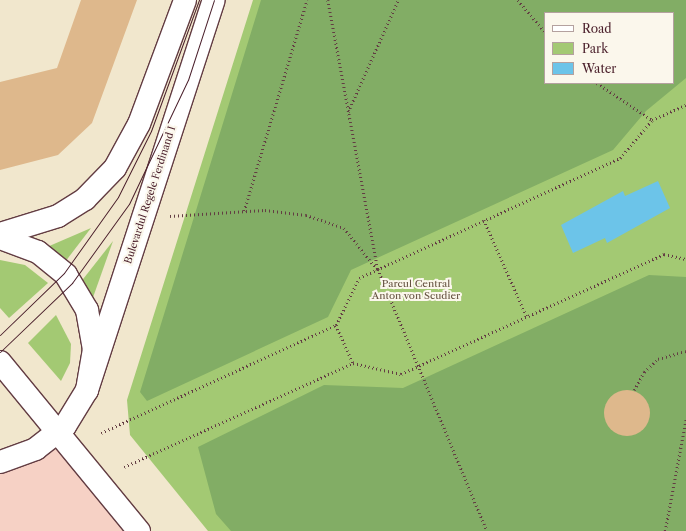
<!DOCTYPE html>
<html>
<head>
<meta charset="utf-8">
<style>
  body { margin:0 }
  #map { position:relative; width:686px; height:531px; overflow:hidden; background:#f1e7cd; font-family:"Libre Caslon Text",serif }
  div>[style] { position:absolute }
  [style*='--x'] { left:calc(var(--x)*1px); top:calc(var(--y)*1px); width:calc(var(--w)*1px); rotate:calc(var(--a)*1deg) }
  .built>* { inset:0; background:#f6d1c5 }
  .green>* { inset:0; background:#a3c973 }
  .forest>* { inset:0; background:#82ad65 }
  .water>* { inset:0; background:#6cc4e9 }
  .building>* { inset:0; background:#deb88c }
  .round { border-radius:50% }
  .path>* { height:2.5px; margin-top:-1.25px; transform-origin:0; background:repeating-linear-gradient(90deg,#633d43 0 1px,transparent 0 4px) }
  .roads { filter:drop-shadow(1px 0 #633d43) drop-shadow(-1px 0 #633d43) drop-shadow(0 1px #633d43) drop-shadow(0 -1px #633d43) }
  .secondary>* { height:22px; margin:-11px; padding:0 11px; transform-origin:11px; border-radius:11px; background:#fff }
  .tram>* { height:1px; margin:-0.5px; padding:0 0.5px; transform-origin:0.5px; border-radius:0.5px; background:#4a1f2b }
  span { translate:-50% -50%; white-space:nowrap; text-align:center; line-height:1.15; -webkit-text-stroke:4px #fbf7ec; paint-order:stroke }
  .street-label { font-size:10px; color:#4a1f2b }
  .park-label { font-size:10px; color:#655241 }
  .legend { position:absolute; left:544px; top:12px; width:130px; height:72px; box-sizing:border-box; background:#fbf7ec; border:1px solid #b4a19f; margin:0; padding:5px 7px; list-style:none; font-size:12px; color:#4a1f2b }
  .legend li { display:flex; align-items:center; gap:8px; height:20px }
  .legend b { width:20px; border:1px solid #b4a19f }
</style>
</head>
<body>
<div id="map">
  <div class="built">
    <div style="clip-path:polygon(57px 433px,137px 531px,0 531px,0 462px)"></div>
  </div>
  <div class="green">
    <div style="clip-path:polygon(evenodd,253px 0,686px 0,686px 531px,208px 531px,130px 435px,127px 400px,253px 0,545px 13px,673px 13px,673px 83px,545px 83px,545px 13px)"></div>
    <div style="clip-path:polygon(91px 228px,65px 262px,47px 247px)"></div>
    <div style="clip-path:polygon(113px 241px,91px 303px,80px 283px)"></div>
    <div style="clip-path:polygon(0 260px,25px 265px,48px 283px,9px 318px,0 308px)"></div>
    <div style="clip-path:polygon(56px 315px,71px 344px,70px 363px,61px 381px,28px 343px)"></div>
  </div>
  <div class="forest">
    <div style="clip-path:polygon(evenodd,261px 0,686px 0,686px 78px,646px 111px,613px 150px,351px 270px,328px 317px,147px 401px,140px 392px,261px 0,545px 13px,673px 13px,673px 83px,545px 83px,545px 13px)"></div>
    <div style="clip-path:polygon(649px 275px,686px 277px,686px 531px,231px 531px,216px 514px,198px 447px,324px 385px,403px 388px)"></div>
  </div>
  <div class="water">
    <div style="clip-path:polygon(658px 181px,670px 208px,607px 243px,605px 238px,573px 253px,561px 225px,623px 191px,625px 196px)"></div>
  </div>
  <div class="building">
    <div style="clip-path:polygon(81px 0,137px 0,92px 123px,58px 155px,0 170px,0 82px,57px 68px)"></div>
    <div class="round" style="left:604px;top:390px;width:46px;height:46px"></div>
  </div>
  <div class="path">
    <div style="--x:328;--y:0;--w:274;--a:79.5"></div>
    <div style="--x:378;--y:269;--w:284;--a:67.4"></div>
    <div style="--x:518;--y:0;--w:42;--a:49.8"></div>
    <div style="--x:597;--y:83;--w:66;--a:33.9"></div>
    <div style="--x:348;--y:112;--w:123;--a:-65.9"></div>
    <div style="--x:244;--y:211;--w:220;--a:-73.4"></div>
    <div style="--x:170;--y:216;--w:95;--a:-3.6"></div>
    <div style="--x:265;--y:210;--w:41;--a:7"></div>
    <div style="--x:306;--y:215;--w:40;--a:18.9"></div>
    <div style="--x:344;--y:228;--w:53;--a:51.2"></div>
    <div style="--x:484;--y:220;--w:106;--a:66.1"></div>
    <div style="--x:336;--y:325;--w:42;--a:65.9"></div>
    <div style="--x:634;--y:390;--w:21;--a:-61"></div>
    <div style="--x:644;--y:372;--w:19;--a:-43"></div>
    <div style="--x:658;--y:359;--w:29;--a:-16"></div>
    <div style="--x:101;--y:433;--w:259;--a:-24.7"></div>
    <div style="--x:336;--y:325;--w:52;--a:-63.9"></div>
    <div style="--x:359;--y:278;--w:287;--a:-24.7"></div>
    <div style="--x:620;--y:158;--w:50;--a:-49.9"></div>
    <div style="--x:652;--y:120;--w:37;--a:-24"></div>
    <div style="--x:124;--y:467;--w:252;--a:-24.4"></div>
    <div style="--x:353;--y:363;--w:49;--a:12.9"></div>
    <div style="--x:401;--y:374;--w:289;--a:-24.5"></div>
    <div style="--x:664;--y:254;--w:23;--a:13"></div>
    <div style="--x:665;--y:531;--w:114;--a:-79.4"></div>
  </div>
  <div class="roads">
    <div class="secondary">
      <div style="--x:0;--y:234;--w:61;--a:-17.2"></div>
      <div style="--x:58;--y:216;--w:32;--a:-32"></div>
      <div style="--x:85;--y:199;--w:43;--a:-45.9"></div>
      <div style="--x:115;--y:168;--w:50;--a:-61.4"></div>
      <div style="--x:139;--y:124;--w:132;--a:-69.6"></div>
      <div style="--x:0;--y:238;--w:40;--a:20.2"></div>
      <div style="--x:38;--y:252;--w:36;--a:39"></div>
      <div style="--x:66;--y:275;--w:41;--a:59"></div>
      <div style="--x:87;--y:310;--w:40;--a:80"></div>
      <div style="--x:94;--y:349;--w:42;--a:99.7"></div>
      <div style="--x:87;--y:390;--w:42;--a:121.4"></div>
      <div style="--x:65;--y:426;--w:37;--a:142"></div>
      <div style="--x:36;--y:449;--w:38;--a:160"></div>
      <div style="--x:0;--y:362;--w:219;--a:50.6"></div>
      <div style="--x:87;--y:390;--w:410;--a:-72"></div>
    </div>
  </div>
  <div class="tram">
    <div style="--x:0;--y:335;--w:89;--a:-44.1"></div>
    <div style="--x:64;--y:273;--w:93;--a:-54.6"></div>
    <div style="--x:118;--y:197;--w:74;--a:-63.4"></div>
    <div style="--x:151;--y:131;--w:140;--a:-69.9"></div>
    <div style="--x:0;--y:352;--w:100;--a:-43.8"></div>
    <div style="--x:72;--y:283;--w:97;--a:-54.2"></div>
    <div style="--x:129;--y:204;--w:137;--a:-64.6"></div>
    <div style="--x:188;--y:80;--w:84;--a:-72"></div>
  </div>
  <div class="street-label">
    <span style="left:150px;top:195px;rotate:-72deg">Bulevardul Regele Ferdinand I</span>
  </div>
  <div class="park-label">
    <span style="left:416px;top:289px">Parcul Central<br>Anton von Scudier</span>
  </div>
  <ul class="legend">
  <li><b style="height:5px;background:#fff"></b>Road</li>
  <li><b style="height:11px;background:#a3c973"></b>Park</li>
  <li><b style="height:11px;background:#6cc4e9"></b>Water</li>
  </ul>
</div>
</body>
</html>
